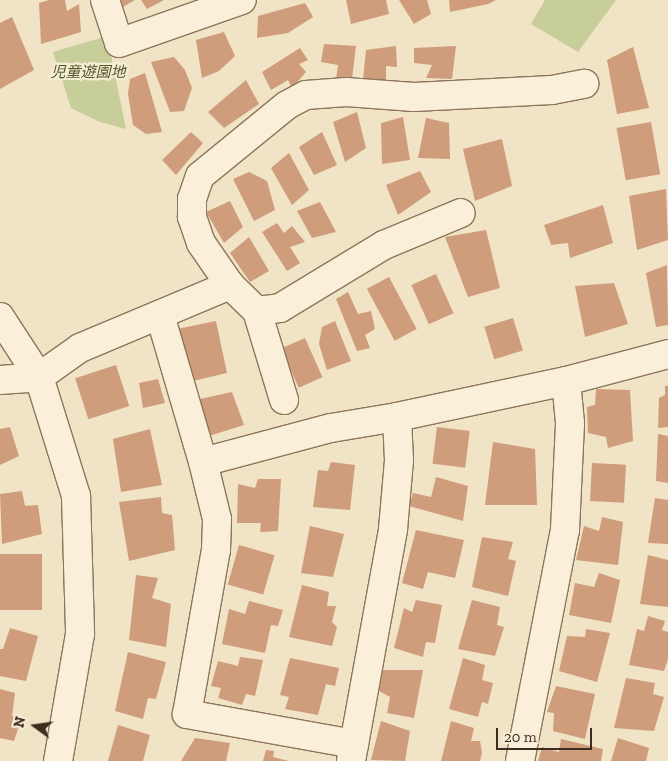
<!DOCTYPE html>
<html>
<head>
<meta charset="utf-8">
<style>
  body { margin:0 }
  #map { position:relative; width:668px; height:761px; overflow:hidden; background:#f0e3c6; font-family:"Zilla Slab","Noto Sans JP",serif }
  div>[style] { position:absolute }
  [style*='--x'] { left:calc(var(--x)*1px); top:calc(var(--y)*1px); width:calc(var(--w)*1px); rotate:calc(var(--a)*1deg) }
  .green>* { inset:0; background:#c8ce99 }
  .building>* { inset:0; background:#cf9d7b; transform-origin:0 0 }
  .roads { filter:drop-shadow(1px 0 #8c755b) drop-shadow(-1px 0 #8c755b) drop-shadow(0 1px #8c755b) drop-shadow(0 -1px #8c755b) }
  .street>* { height:28px; margin:-14px; padding:0 14px; transform-origin:14px; border-radius:14px; background:#faf0da }
  .secondary>* { height:28px; margin:-14px; padding:0 14px; transform-origin:14px; border-radius:14px; background:#faf0da }
  span { translate:-50% -50%; white-space:nowrap; text-align:center; line-height:1.15; -webkit-text-stroke:4.5px #f7edd6; paint-order:stroke }
  .park-label { font-size:15px; color:#4c5825; font-style:italic }
  .north { position:absolute; left:10px; top:701px; width:50px; height:50px; -webkit-text-stroke:4px #f7edd6; paint-order:stroke; rotate:284deg; font-size:14px; font-weight:700; line-height:20px; text-align:center; color:#3b2d1f }
  .north::after { content:''; display:block; margin:auto; width:18px; height:22px; background:#3b2d1f; clip-path:polygon(50% 0,100% 100%,50% 72%,0 100%) }
  .scale { position:absolute; left:496px; top:728px; width:96px; height:22px; box-sizing:border-box; border:2px solid #3b2d1f; border-top:0; padding-left:6px; font-size:15px; line-height:18px; white-space:nowrap; color:#3b2d1f; -webkit-text-stroke:4px #f7edd6; paint-order:stroke }
</style>
</head>
<body>
<div id="map">
  <div class="green">
    <div style="clip-path:polygon(545px 0,616px 0,578px 52px,531px 24px)"></div>
    <div style="clip-path:polygon(107px 36px,126px 129px,100px 122px,71px 108px,53px 52px)"></div>
  </div>
  <div class="building">
    <div style="clip-path:polygon(49px 0,65px 0,67px 11px,79px 4px,81px 32px,41px 44px,39px 3px)"></div>
    <div style="clip-path:polygon(121px 0,135px 0,123px 7px)"></div>
    <div style="clip-path:polygon(141px 0,164px 0,147px 9px)"></div>
    <div style="clip-path:polygon(346px 0,386px 0,389px 14px,351px 24px)"></div>
    <div style="clip-path:polygon(399px 0,427px 0,431px 14px,414px 24px)"></div>
    <div style="clip-path:polygon(449px 0,496px 0,488px 4px,450px 12px)"></div>
    <div style="clip-path:polygon(305px 3px,313px 17px,288px 33px,257px 38px,258px 16px)"></div>
    <div style="clip-path:polygon(12px 17px,34px 70px,0 89px,0 23px)"></div>
    <div style="clip-path:polygon(224px 32px,235px 56px,219px 71px,202px 78px,196px 40px)"></div>
    <div style="clip-path:polygon(324px 44px,356px 46px,352px 79px,336px 80px,338px 65px,321px 62px)"></div>
    <div style="clip-path:polygon(396px 46px,397px 67px,386px 66px,386px 82px,363px 80px,366px 50px)"></div>
    <div style="clip-path:polygon(456px 46px,452px 79px,426px 78px,432px 65px,414px 63px,414px 48px)"></div>
    <div style="clip-path:polygon(633px 47px,649px 108px,617px 114px,607px 60px)"></div>
    <div style="clip-path:polygon(300px 48px,308px 60px,299px 64px,306px 72px,292px 88px,288px 80px,271px 90px,262px 72px)"></div>
    <div style="clip-path:polygon(174px 57px,185px 70px,192px 88px,184px 111px,170px 112px,151px 62px)"></div>
    <div style="clip-path:polygon(145px 73px,162px 132px,146px 134px,133px 125px,128px 94px,130px 79px)"></div>
    <div style="clip-path:polygon(246px 80px,259px 104px,224px 128px,208px 112px)"></div>
    <div style="clip-path:polygon(357px 112px,366px 148px,345px 162px,333px 122px)"></div>
    <div style="clip-path:polygon(403px 117px,410px 160px,382px 164px,381px 123px)"></div>
    <div style="clip-path:polygon(426px 118px,449px 123px,450px 159px,418px 158px)"></div>
    <div style="left:651px;top:122px;width:53px;height:35px;rotate:80deg"></div>
    <div style="clip-path:polygon(191px 132px,203px 143px,176px 175px,162px 160px)"></div>
    <div style="clip-path:polygon(322px 132px,337px 165px,314px 175px,299px 147px)"></div>
    <div style="clip-path:polygon(502px 139px,512px 186px,475px 201px,463px 149px)"></div>
    <div style="clip-path:polygon(289px 153px,309px 190px,292px 205px,271px 168px)"></div>
    <div style="clip-path:polygon(420px 171px,431px 192px,398px 215px,386px 185px)"></div>
    <div style="clip-path:polygon(249px 172px,267px 181px,275px 210px,254px 221px,233px 179px)"></div>
    <div style="clip-path:polygon(666px 189px,668px 240px,637px 250px,629px 196px)"></div>
    <div style="clip-path:polygon(230px 201px,243px 227px,224px 243px,206px 212px)"></div>
    <div style="clip-path:polygon(320px 202px,336px 232px,312px 238px,297px 211px)"></div>
    <div style="clip-path:polygon(603px 205px,613px 243px,570px 258px,568px 243px,551px 245px,544px 225px)"></div>
    <div style="clip-path:polygon(277px 223px,284px 233px,292px 226px,305px 242px,290px 247px,300px 263px,287px 271px,262px 232px)"></div>
    <div style="clip-path:polygon(486px 230px,500px 288px,468px 297px,445px 237px)"></div>
    <div style="clip-path:polygon(249px 237px,269px 271px,250px 282px,230px 253px)"></div>
    <div style="clip-path:polygon(667px 265px,668px 325px,656px 327px,646px 273px)"></div>
    <div style="left:436px;top:274px;width:43px;height:27px;rotate:66deg"></div>
    <div style="left:389px;top:277px;width:59px;height:25px;rotate:62deg"></div>
    <div style="clip-path:polygon(614px 283px,628px 324px,585px 337px,575px 286px)"></div>
    <div style="clip-path:polygon(348px 292px,358px 314px,371px 311px,375px 329px,365px 335px,370px 348px,357px 351px,336px 299px)"></div>
    <div style="left:513px;top:318px;width:34px;height:30px;rotate:73deg"></div>
    <div style="clip-path:polygon(216px 321px,227px 373px,193px 381px,177px 329px)"></div>
    <div style="clip-path:polygon(335px 321px,351px 361px,327px 370px,319px 344px,322px 327px)"></div>
    <div style="left:305px;top:338px;width:43px;height:26px;rotate:66deg"></div>
    <div style="left:116px;top:365px;width:43px;height:43px;rotate:72deg"></div>
    <div style="clip-path:polygon(158px 379px,165px 403px,143px 408px,139px 383px)"></div>
    <div style="clip-path:polygon(665px 386px,668px 386px,668px 427px,658px 428px,659px 398px,665px 395px)"></div>
    <div style="clip-path:polygon(596px 389px,630px 390px,633px 441px,608px 448px,606px 437px,588px 433px,587px 407px,595px 405px)"></div>
    <div style="clip-path:polygon(232px 392px,244px 425px,209px 436px,200px 399px)"></div>
    <div style="clip-path:polygon(10px 427px,19px 456px,0 465px,0 429px)"></div>
    <div style="left:437px;top:427px;width:33px;height:37px;rotate:7deg"></div>
    <div style="clip-path:polygon(150px 429px,162px 485px,121px 492px,113px 439px)"></div>
    <div style="clip-path:polygon(658px 434px,668px 436px,668px 483px,656px 481px)"></div>
    <div style="clip-path:polygon(493px 442px,535px 449px,537px 505px,485px 505px)"></div>
    <div style="clip-path:polygon(331px 462px,355px 465px,350px 510px,313px 507px,318px 470px,328px 471px)"></div>
    <div style="left:592px;top:463px;width:34px;height:38px;rotate:3deg"></div>
    <div style="clip-path:polygon(436px 477px,468px 486px,463px 521px,409px 506px,413px 493px,431px 497px)"></div>
    <div style="clip-path:polygon(258px 479px,281px 479px,278px 531px,260px 532px,261px 523px,237px 523px,238px 484px,255px 488px)"></div>
    <div style="clip-path:polygon(22px 491px,25px 506px,38px 505px,42px 534px,2px 544px,0 494px)"></div>
    <div style="clip-path:polygon(161px 497px,162px 513px,172px 515px,175px 550px,129px 561px,119px 502px)"></div>
    <div style="clip-path:polygon(655px 498px,668px 500px,668px 544px,648px 543px)"></div>
    <div style="clip-path:polygon(602px 517px,623px 522px,618px 565px,576px 560px,584px 526px,599px 531px)"></div>
    <div style="clip-path:polygon(310px 526px,344px 534px,333px 577px,301px 573px)"></div>
    <div style="clip-path:polygon(416px 530px,464px 540px,455px 578px,428px 572px,423px 589px,402px 583px)"></div>
    <div style="clip-path:polygon(482px 537px,513px 542px,508px 559px,516px 561px,508px 596px,472px 587px)"></div>
    <div style="left:239px;top:545px;width:37px;height:41px;rotate:16deg"></div>
    <div style="left:0;top:554px;width:42px;height:56px"></div>
    <div style="clip-path:polygon(648px 555px,668px 560px,668px 607px,640px 604px)"></div>
    <div style="clip-path:polygon(599px 573px,620px 580px,611px 623px,569px 615px,575px 583px,594px 587px)"></div>
    <div style="clip-path:polygon(136px 575px,158px 578px,152px 598px,171px 604px,166px 647px,129px 640px)"></div>
    <div style="clip-path:polygon(302px 585px,329px 592px,327px 606px,336px 606px,332px 622px,337px 627px,332px 646px,289px 637px)"></div>
    <div style="clip-path:polygon(416px 600px,442px 605px,435px 643px,426px 642px,423px 657px,394px 648px,404px 608px,412px 612px)"></div>
    <div style="clip-path:polygon(472px 600px,500px 607px,497px 625px,504px 627px,495px 656px,458px 649px)"></div>
    <div style="clip-path:polygon(249px 601px,283px 610px,278px 626px,271px 625px,265px 653px,222px 644px,229px 609px,245px 614px)"></div>
    <div style="clip-path:polygon(648px 616px,665px 621px,662px 630px,668px 632px,668px 659px,664px 671px,629px 665px,637px 629px,644px 631px)"></div>
    <div style="clip-path:polygon(10px 628px,38px 636px,26px 681px,0 676px,0 649px,3px 649px)"></div>
    <div style="clip-path:polygon(586px 629px,610px 633px,597px 682px,559px 671px,567px 636px,585px 637px)"></div>
    <div style="clip-path:polygon(128px 652px,166px 662px,156px 699px,148px 698px,143px 719px,115px 711px)"></div>
    <div style="clip-path:polygon(240px 657px,263px 660px,255px 696px,246px 694px,242px 705px,218px 698px,221px 688px,211px 686px,218px 661px,238px 666px)"></div>
    <div style="clip-path:polygon(290px 658px,339px 668px,335px 686px,326px 684px,318px 715px,285px 709px,289px 697px,280px 695px)"></div>
    <div style="clip-path:polygon(463px 658px,485px 665px,482px 680px,493px 683px,488px 704px,482px 702px,478px 717px,449px 709px)"></div>
    <div style="clip-path:polygon(383px 670px,423px 670px,414px 718px,387px 713px,390px 697px,379px 691px)"></div>
    <div style="clip-path:polygon(626px 678px,655px 683px,653px 694px,664px 697px,654px 731px,614px 728px)"></div>
    <div style="clip-path:polygon(556px 686px,595px 694px,585px 739px,553px 731px,554px 713px,547px 712px)"></div>
    <div style="clip-path:polygon(0 689px,15px 693px,12px 716px,21px 720px,14px 741px,0 738px)"></div>
    <div style="clip-path:polygon(381px 721px,410px 731px,405px 761px,371px 760px)"></div>
    <div style="clip-path:polygon(451px 721px,474px 728px,471px 741px,480px 741px,482px 753px,480px 761px,441px 761px)"></div>
    <div style="clip-path:polygon(118px 725px,150px 735px,143px 761px,108px 761px)"></div>
    <div style="clip-path:polygon(195px 738px,230px 743px,226px 761px,181px 761px)"></div>
    <div style="clip-path:polygon(618px 738px,649px 748px,646px 761px,611px 761px)"></div>
    <div style="clip-path:polygon(561px 739px,603px 749px,601px 761px,538px 761px,542px 747px,559px 752px)"></div>
    <div style="clip-path:polygon(266px 750px,274px 751px,273px 757px,289px 761px,263px 761px)"></div>
  </div>
  <div class="roads">
    <div class="street">
      <div style="--x:105;--y:0;--w:45;--a:72"></div>
      <div style="--x:119;--y:43;--w:130;--a:-19.3"></div>
      <div style="--x:230;--y:285;--w:37;--a:44"></div>
      <div style="--x:257;--y:311;--w:23;--a:-7"></div>
      <div style="--x:280;--y:308;--w:122;--a:-31.2"></div>
      <div style="--x:384;--y:245;--w:83;--a:-22.6"></div>
      <div style="--x:257;--y:311;--w:93;--a:73.1"></div>
      <div style="--x:160;--y:315;--w:153;--a:73.7"></div>
      <div style="--x:0;--y:380;--w:39;--a:-4"></div>
      <div style="--x:39;--y:377;--w:50;--a:-35.3"></div>
      <div style="--x:80;--y:348;--w:163;--a:-22.8"></div>
      <div style="--x:230;--y:285;--w:51;--a:-124.6"></div>
      <div style="--x:201;--y:243;--w:28;--a:-109"></div>
      <div style="--x:192;--y:217;--w:18;--a:-90"></div>
      <div style="--x:192;--y:199;--w:24;--a:-71"></div>
      <div style="--x:200;--y:176;--w:112;--a:-39.2"></div>
      <div style="--x:287;--y:105;--w:21;--a:-28"></div>
      <div style="--x:306;--y:95;--w:40;--a:-4.3"></div>
      <div style="--x:346;--y:92;--w:68;--a:4.2"></div>
      <div style="--x:414;--y:97;--w:138;--a:-2.9"></div>
      <div style="--x:552;--y:90;--w:33;--a:-11"></div>
      <div style="--x:354;--y:744;--w:170;--a:-169.8"></div>
      <div style="--x:187;--y:714;--w:167;--a:-80"></div>
      <div style="--x:216;--y:550;--w:31;--a:-88"></div>
      <div style="--x:217;--y:519;--w:59;--a:-103.8"></div>
      <div style="--x:203;--y:462;--w:132;--a:-14.9"></div>
      <div style="--x:331;--y:428;--w:67;--a:-9.5"></div>
      <div style="--x:397;--y:417;--w:173;--a:-12"></div>
      <div style="--x:566;--y:381;--w:106;--a:-14.8"></div>
      <div style="--x:351;--y:761;--w:236;--a:-79.7"></div>
      <div style="--x:393;--y:529;--w:69;--a:-85"></div>
      <div style="--x:399;--y:460;--w:43;--a:-92.7"></div>
      <div style="--x:520;--y:761;--w:235;--a:-79"></div>
      <div style="--x:565;--y:530;--w:107;--a:-87.3"></div>
      <div style="--x:570;--y:423;--w:42;--a:-95.4"></div>
    </div>
    <div class="secondary">
      <div style="--x:0;--y:317;--w:72;--a:57"></div>
      <div style="--x:39;--y:377;--w:125;--a:72.7"></div>
      <div style="--x:76;--y:496;--w:138;--a:88.3"></div>
      <div style="--x:80;--y:634;--w:129;--a:99.8"></div>
    </div>
  </div>
  <div class="park-label">
    <span style="left:88px;top:73px">児童遊園地</span>
  </div>
  <div class="north">N</div>
  <div class="scale">20 m</div>
</div>
</body>
</html>
